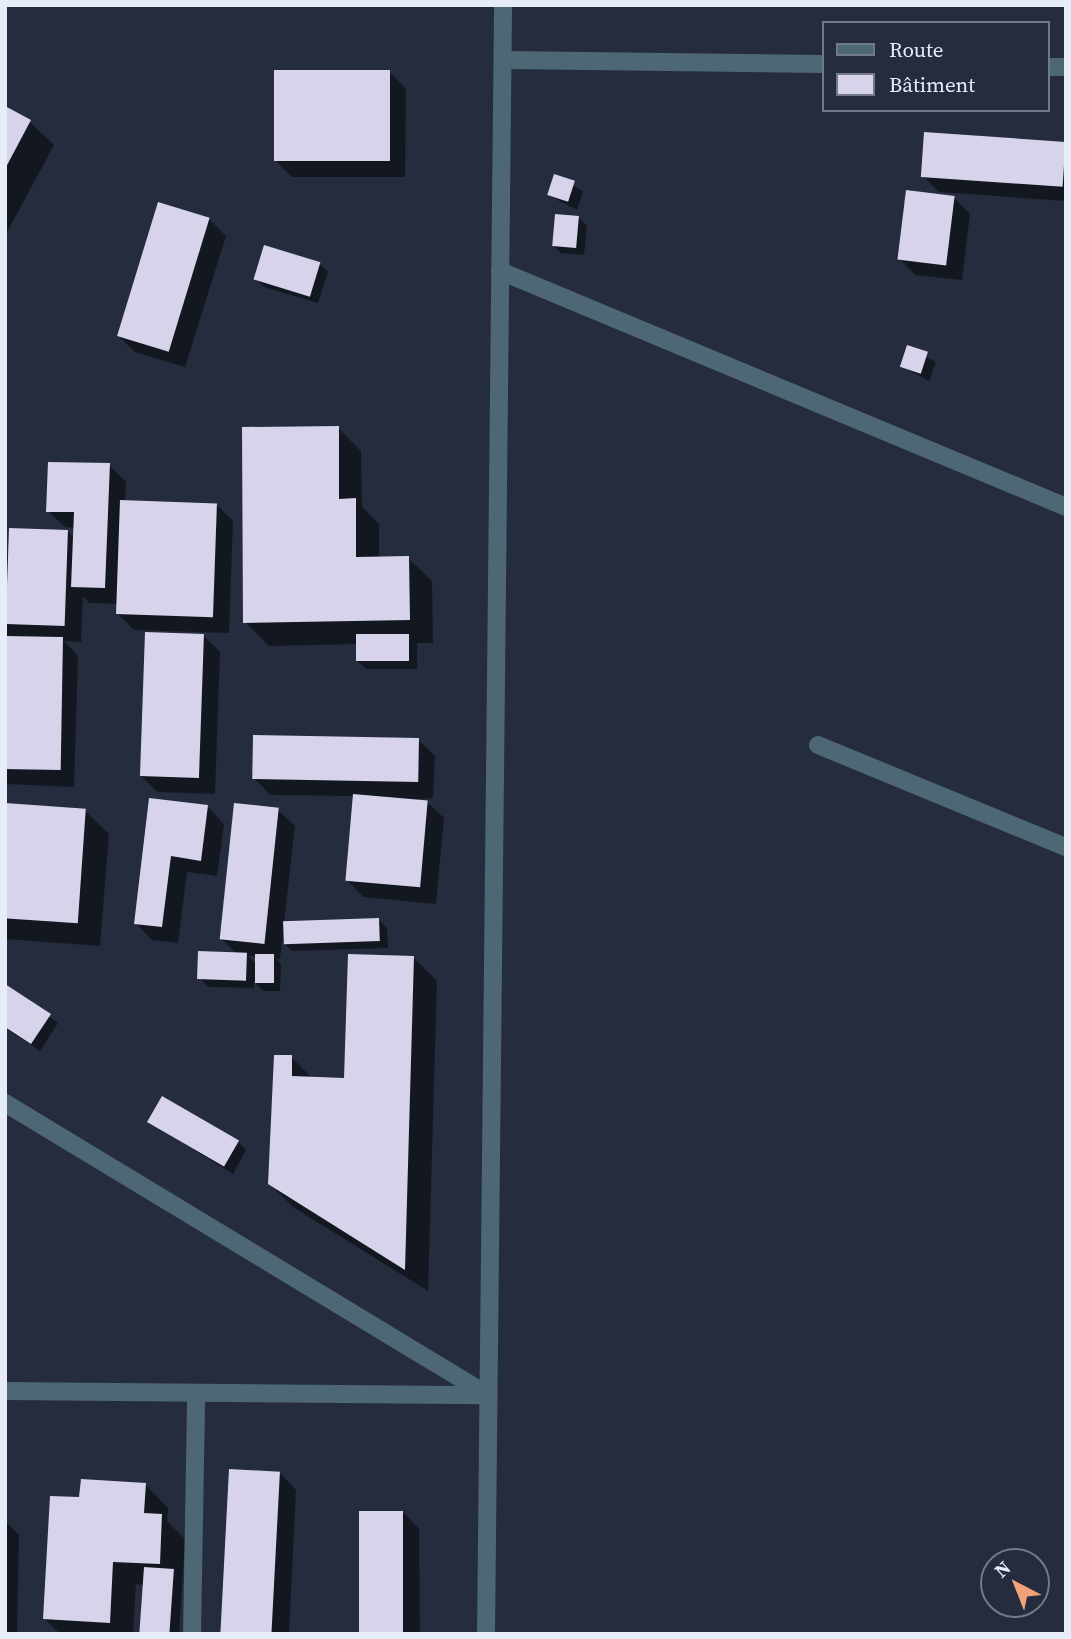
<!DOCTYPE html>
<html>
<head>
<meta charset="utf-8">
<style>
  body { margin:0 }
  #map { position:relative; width:1071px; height:1639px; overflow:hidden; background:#242c3d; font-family:"Source Serif 4",serif }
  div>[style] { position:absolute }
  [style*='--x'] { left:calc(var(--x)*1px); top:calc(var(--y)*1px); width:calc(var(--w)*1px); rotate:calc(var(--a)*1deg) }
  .shadow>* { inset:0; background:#0007 }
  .building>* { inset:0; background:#d6d3eb; transform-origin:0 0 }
  .minor>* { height:18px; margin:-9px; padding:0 9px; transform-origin:9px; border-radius:9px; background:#4e6775 }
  span { translate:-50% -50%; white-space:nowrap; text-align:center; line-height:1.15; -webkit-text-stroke:7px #242c3d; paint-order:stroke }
  .frame { position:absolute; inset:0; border:7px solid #e7edf8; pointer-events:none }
  .legend { position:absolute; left:822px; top:21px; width:228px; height:91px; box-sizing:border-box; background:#242c3d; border:2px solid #727988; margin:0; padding:9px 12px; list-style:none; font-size:21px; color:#e7edf8 }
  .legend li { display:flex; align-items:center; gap:14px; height:35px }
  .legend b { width:35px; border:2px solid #727988 }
  .north { position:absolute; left:980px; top:1548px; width:70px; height:70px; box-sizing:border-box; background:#242c3d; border:2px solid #727988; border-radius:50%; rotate:318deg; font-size:19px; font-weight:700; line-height:28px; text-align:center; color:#e7edf8 }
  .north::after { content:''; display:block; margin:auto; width:24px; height:32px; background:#f0a279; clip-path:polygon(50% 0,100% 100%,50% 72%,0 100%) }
</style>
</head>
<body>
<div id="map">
  <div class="shadow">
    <div style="clip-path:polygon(390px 72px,406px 89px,405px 177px,292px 177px,275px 160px)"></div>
    <div style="clip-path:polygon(5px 108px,30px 122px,54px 145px,6px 234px)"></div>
    <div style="clip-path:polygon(1066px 143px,1066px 201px,939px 192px,923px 176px)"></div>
    <div style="clip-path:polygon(555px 176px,583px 191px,577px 210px,548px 195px)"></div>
    <div style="clip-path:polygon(954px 198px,970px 214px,962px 280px,915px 275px,899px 258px)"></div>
    <div style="clip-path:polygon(579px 218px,587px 226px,584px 255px,561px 253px,553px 245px)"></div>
    <div style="clip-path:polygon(209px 219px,226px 236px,185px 367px,135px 352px,118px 336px)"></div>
    <div style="clip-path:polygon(320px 264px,328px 272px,318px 303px,264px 287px,256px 279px)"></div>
    <div style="clip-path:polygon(908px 347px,936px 362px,929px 381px,901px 366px)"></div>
    <div style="clip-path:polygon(338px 428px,361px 451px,362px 507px,379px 524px,379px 559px,408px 558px,432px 581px,433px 643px,417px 643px,417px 669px,366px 669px,357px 661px,358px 644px,269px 646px,245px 622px)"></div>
    <div style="clip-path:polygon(5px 453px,7px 455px,5px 511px)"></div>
    <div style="clip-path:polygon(109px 465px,126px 482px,125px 502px,216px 504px,233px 521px,229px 633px,134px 630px,117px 613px,118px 604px,89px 603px,83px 596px,81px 642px,64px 641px,78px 656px,74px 787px,5px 784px,5px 557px,68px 532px,75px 539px,75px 528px,65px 527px,48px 511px)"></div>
    <div style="clip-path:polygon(204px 636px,220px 652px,215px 794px,157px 792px,141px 776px)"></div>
    <div style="clip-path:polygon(418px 740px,435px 756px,433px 798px,408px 800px,427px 802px,444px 818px,436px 904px,363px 897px,347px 880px,354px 796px,270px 795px,254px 778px)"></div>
    <div style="clip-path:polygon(151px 800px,208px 807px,224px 824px,217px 876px,187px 872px,178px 943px,152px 940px,136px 923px)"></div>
    <div style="clip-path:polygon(5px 805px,85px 811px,109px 834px,100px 946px,5px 939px)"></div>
    <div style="clip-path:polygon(evenodd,278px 810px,295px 826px,284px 923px,379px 920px,387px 928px,388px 948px,292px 951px,282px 941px,280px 959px,276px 959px,281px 964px,280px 991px,263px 991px,254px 981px,254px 988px,208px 987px,200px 978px,237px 954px,221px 938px,278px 810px,248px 956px,256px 957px,256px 964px,248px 956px)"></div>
    <div style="clip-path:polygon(413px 957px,437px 981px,428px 1291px,293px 1207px,269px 1183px,291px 1057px,313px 1079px,346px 1080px)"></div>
    <div style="clip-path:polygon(5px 986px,58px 1023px,40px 1051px,5px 1028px)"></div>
    <div style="clip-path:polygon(149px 1122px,238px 1142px,246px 1150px,233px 1174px)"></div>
    <div style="clip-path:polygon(280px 1473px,296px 1490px,289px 1634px,222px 1634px)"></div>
    <div style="clip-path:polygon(145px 1484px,168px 1508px,167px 1521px,185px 1539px,179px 1634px,144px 1634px,146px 1585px,136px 1584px,133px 1634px,60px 1634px,45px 1619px,81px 1499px)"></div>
    <div style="clip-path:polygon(403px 1512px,419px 1529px,420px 1634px,361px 1634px)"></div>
    <div style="clip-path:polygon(5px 1521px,19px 1535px,17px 1634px,5px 1634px)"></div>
  </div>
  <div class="building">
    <div style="left:274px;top:70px;width:116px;height:91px"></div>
    <div style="clip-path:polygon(5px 106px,31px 120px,5px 169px)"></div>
    <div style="left:924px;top:132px;width:142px;height:45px;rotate:4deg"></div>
    <div style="left:554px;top:174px;width:22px;height:22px;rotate:18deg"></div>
    <div style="left:906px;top:190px;width:49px;height:70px;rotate:7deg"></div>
    <div style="left:158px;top:202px;width:54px;height:140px;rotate:17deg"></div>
    <div style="left:555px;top:214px;width:24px;height:32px;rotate:5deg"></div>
    <div style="left:264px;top:245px;width:59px;height:36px;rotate:17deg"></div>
    <div style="left:907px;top:345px;width:22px;height:23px;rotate:18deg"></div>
    <div style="clip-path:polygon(339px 426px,339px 499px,356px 498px,356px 557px,409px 556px,410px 620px,243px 623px,242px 427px)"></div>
    <div style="clip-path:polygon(48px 462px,110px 463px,105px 588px,71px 587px,74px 512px,46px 512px)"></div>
    <div style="left:120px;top:500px;width:97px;height:114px;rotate:2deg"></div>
    <div style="left:9px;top:528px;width:59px;height:96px;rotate:2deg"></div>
    <div style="left:145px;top:632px;width:59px;height:144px;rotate:2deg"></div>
    <div style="left:356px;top:634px;width:53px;height:27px"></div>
    <div style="left:5px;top:636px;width:58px;height:133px;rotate:1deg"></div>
    <div style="left:253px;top:735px;width:166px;height:44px;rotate:1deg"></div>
    <div style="left:353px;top:794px;width:75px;height:87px;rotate:5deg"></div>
    <div style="clip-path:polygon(149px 798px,208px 805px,201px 861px,171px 856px,162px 927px,134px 924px)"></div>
    <div style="left:5px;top:803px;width:81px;height:115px;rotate:4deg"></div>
    <div style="left:234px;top:803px;width:45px;height:137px;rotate:6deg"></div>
    <div style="left:379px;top:918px;width:23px;height:96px;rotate:88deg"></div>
    <div style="left:198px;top:951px;width:49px;height:28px;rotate:2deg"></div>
    <div style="left:255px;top:954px;width:19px;height:29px"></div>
    <div style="clip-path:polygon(348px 954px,414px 956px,405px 1270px,268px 1184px,274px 1055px,292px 1055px,292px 1076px,344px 1078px)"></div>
    <div style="clip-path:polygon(5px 984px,51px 1014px,31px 1044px,5px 1027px)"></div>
    <div style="left:162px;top:1096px;width:89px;height:30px;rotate:30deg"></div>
    <div style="left:229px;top:1469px;width:51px;height:165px;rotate:3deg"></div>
    <div style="clip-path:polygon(81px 1479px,146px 1483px,144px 1513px,162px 1514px,160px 1564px,113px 1562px,110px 1623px,43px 1619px,50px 1496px,79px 1497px)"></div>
    <div style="left:403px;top:1511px;width:123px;height:44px;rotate:90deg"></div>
    <div style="left:144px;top:1567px;width:30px;height:67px;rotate:4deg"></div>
  </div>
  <div class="minor">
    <div style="--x:503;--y:60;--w:321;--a:0.7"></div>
    <div style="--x:1048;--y:67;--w:18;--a:0"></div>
    <div style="--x:500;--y:271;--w:613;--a:22.63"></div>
    <div style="--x:818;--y:745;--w:268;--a:22.4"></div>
    <div style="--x:5;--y:1103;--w:564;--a:31.16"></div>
    <div style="--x:5;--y:1391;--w:483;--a:0.5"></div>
    <div style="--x:192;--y:1634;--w:241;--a:-89"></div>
    <div style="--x:486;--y:1634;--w:1629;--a:-89.4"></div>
  </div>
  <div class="frame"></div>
  <ul class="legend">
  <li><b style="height:9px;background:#4e6775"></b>Route</li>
  <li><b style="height:19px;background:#d6d3eb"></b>Bâtiment</li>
  </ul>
  <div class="north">N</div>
</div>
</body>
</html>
